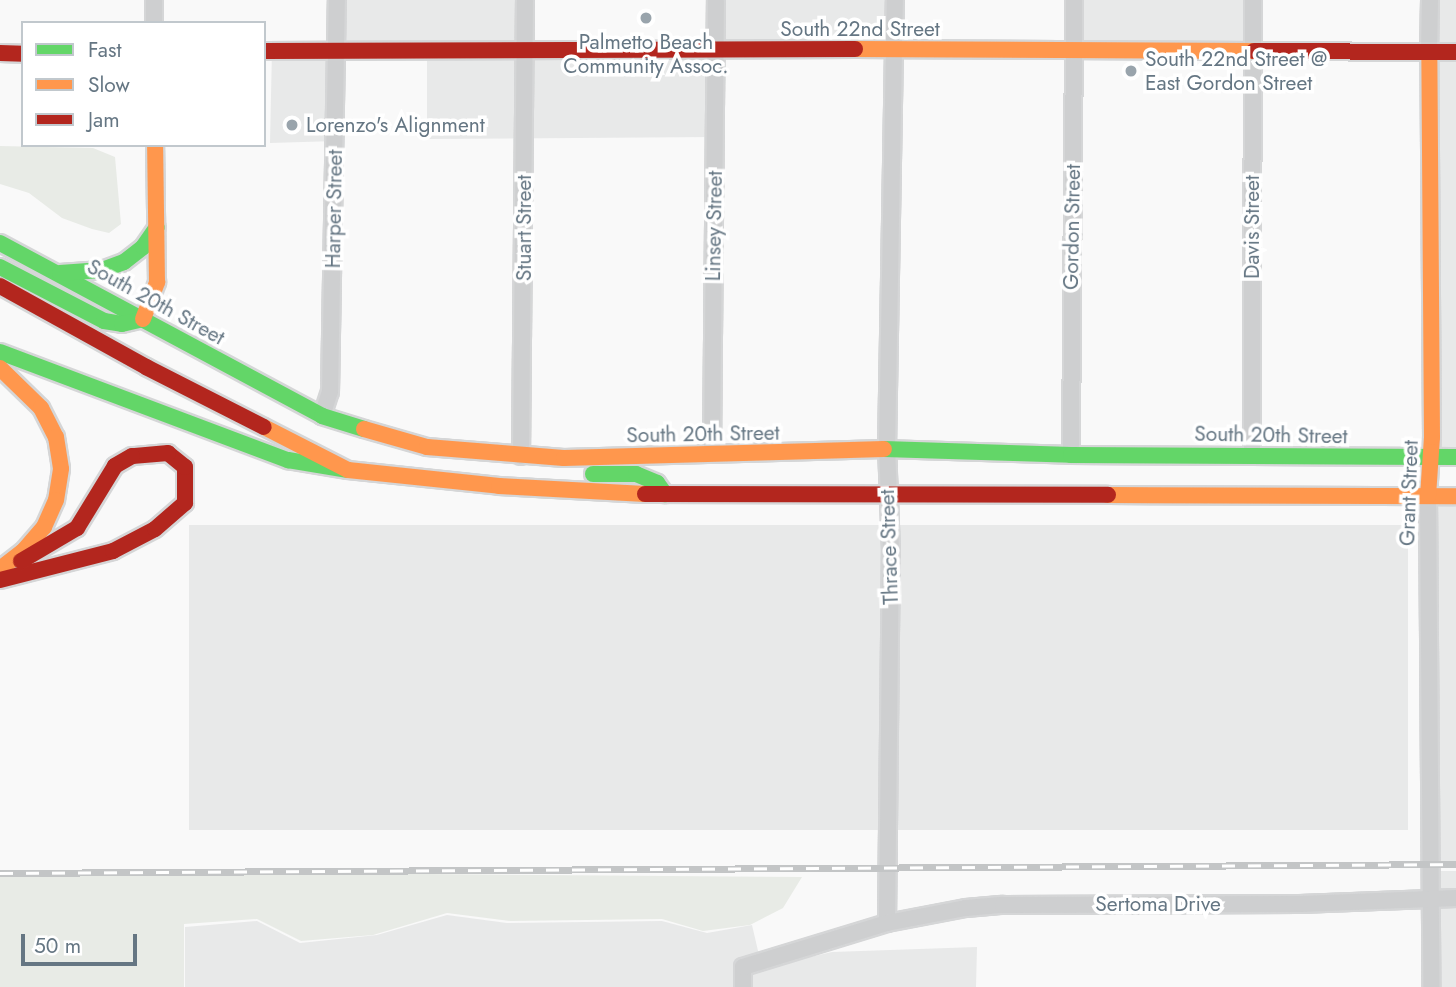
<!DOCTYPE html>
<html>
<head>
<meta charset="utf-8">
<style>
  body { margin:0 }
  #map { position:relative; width:1456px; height:987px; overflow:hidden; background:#f9f9f9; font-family:Jost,sans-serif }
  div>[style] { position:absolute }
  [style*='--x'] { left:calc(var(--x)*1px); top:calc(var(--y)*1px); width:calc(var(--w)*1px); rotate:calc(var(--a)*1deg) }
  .built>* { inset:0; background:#e8e9e9; transform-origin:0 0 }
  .green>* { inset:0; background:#e8ebe6 }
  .roads { filter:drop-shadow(2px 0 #d5d6d7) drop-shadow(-2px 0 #d5d6d7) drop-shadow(0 2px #d5d6d7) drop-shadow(0 -2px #d5d6d7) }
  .street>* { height:16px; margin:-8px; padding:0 8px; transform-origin:8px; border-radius:8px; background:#cecfd0 }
  .fast>* { height:16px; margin:-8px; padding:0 8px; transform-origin:8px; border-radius:8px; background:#63d668 }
  .slow>* { height:16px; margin:-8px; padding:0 8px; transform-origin:8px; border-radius:8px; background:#ff974d }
  .jam>* { height:16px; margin:-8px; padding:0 8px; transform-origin:8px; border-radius:8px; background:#b3261e }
  .rail>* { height:7px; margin-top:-3.5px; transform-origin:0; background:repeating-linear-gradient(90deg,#fff 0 13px,#c3c5c6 0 26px); box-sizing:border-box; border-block:2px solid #c3c5c6 }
  .dots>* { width:19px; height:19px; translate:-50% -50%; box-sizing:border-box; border:4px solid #fff; border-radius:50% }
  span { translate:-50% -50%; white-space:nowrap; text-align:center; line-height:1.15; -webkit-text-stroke:7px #fff; paint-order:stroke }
  .street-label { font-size:21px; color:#657683 }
  .poi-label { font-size:21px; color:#657683 }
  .left { translate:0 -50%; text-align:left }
  .legend { position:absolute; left:21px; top:21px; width:245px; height:126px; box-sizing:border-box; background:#fff; border:2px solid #c1c8cd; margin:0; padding:9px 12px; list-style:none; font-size:21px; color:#657683 }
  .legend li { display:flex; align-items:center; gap:14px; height:35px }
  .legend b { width:35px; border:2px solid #c1c8cd }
  .scale { position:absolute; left:21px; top:934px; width:116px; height:32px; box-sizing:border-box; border:4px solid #657683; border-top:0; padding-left:9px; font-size:21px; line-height:24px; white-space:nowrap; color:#657683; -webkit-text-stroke:5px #fff; paint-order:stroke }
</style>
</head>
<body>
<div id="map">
  <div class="built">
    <div style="clip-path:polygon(337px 0,521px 0,522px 50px,336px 51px,336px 141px,270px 143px,272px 49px,336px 49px)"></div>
    <div style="clip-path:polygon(714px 0,892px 0,894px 52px,714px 50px,714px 137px,427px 139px,427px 53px,713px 49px)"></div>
    <div style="left:1075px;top:0;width:177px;height:52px"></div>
    <div style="left:1429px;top:0;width:27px;height:51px"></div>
    <div style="clip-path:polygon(1428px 53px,1456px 53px,1456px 457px,1434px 457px)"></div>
    <div style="left:1429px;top:498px;width:27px;height:369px"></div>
    <div style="left:1408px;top:525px;width:305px;height:1219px;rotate:90deg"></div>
    <div style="left:1432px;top:871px;width:24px;height:116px"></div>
    <div style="clip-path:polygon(447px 915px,507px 923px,662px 921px,707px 933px,752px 925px,762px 968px,832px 952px,977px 947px,976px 987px,185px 987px,185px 927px,257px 921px,300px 943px,377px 935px)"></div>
  </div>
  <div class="green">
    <div style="clip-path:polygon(0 146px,93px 148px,115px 157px,121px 224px,109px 233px,92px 229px,62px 218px,29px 193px,0 184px)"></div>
    <div style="clip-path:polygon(0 870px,100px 876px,177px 872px,802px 877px,783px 908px,750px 925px,703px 931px,662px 919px,511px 921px,447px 913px,373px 935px,301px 941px,257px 919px,184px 924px,184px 987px,0 987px)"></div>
  </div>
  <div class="roads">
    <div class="street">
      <div style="--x:154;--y:23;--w:23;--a:-90"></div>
      <div style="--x:1429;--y:52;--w:52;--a:-88.9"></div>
      <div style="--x:322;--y:416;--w:25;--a:-72"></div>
      <div style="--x:330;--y:392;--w:392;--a:-89"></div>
      <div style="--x:712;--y:453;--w:453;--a:-89.5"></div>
      <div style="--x:1071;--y:455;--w:455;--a:-89.6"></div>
      <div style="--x:1252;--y:455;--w:455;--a:-89.9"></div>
      <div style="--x:521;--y:456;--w:456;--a:-89.5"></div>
      <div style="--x:1428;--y:496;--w:491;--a:89.6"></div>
      <div style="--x:887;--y:923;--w:372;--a:-89.4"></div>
      <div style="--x:891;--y:551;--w:102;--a:-92.2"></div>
      <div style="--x:887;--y:449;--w:449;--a:-89"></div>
      <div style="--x:743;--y:987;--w:20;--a:-90"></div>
      <div style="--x:743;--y:967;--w:151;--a:-17"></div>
      <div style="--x:887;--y:923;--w:80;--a:-10.8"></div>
      <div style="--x:966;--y:908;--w:37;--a:-5"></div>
      <div style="--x:1003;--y:905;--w:297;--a:-0.2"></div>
      <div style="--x:1300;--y:904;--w:156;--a:-2.2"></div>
    </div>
    <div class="fast">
      <div style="--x:0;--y:243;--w:366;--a:28.2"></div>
      <div style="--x:322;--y:416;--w:44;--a:17.2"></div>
      <div style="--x:0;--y:267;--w:117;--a:27.4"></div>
      <div style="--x:104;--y:321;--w:18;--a:9"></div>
      <div style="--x:122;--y:324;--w:22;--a:-13"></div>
      <div style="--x:60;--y:273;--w:42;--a:-4.1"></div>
      <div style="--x:102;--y:270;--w:23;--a:-20"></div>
      <div style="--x:124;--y:262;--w:24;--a:-38"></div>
      <div style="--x:143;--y:247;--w:24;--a:-55"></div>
      <div style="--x:0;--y:352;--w:308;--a:20.6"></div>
      <div style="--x:288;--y:460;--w:61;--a:9.5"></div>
      <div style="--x:884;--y:449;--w:187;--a:1.8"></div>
      <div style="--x:1071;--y:455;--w:385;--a:0.3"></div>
      <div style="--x:593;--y:474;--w:43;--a:0"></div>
      <div style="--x:636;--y:474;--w:23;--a:23"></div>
      <div style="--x:657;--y:483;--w:14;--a:54"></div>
    </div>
    <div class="slow">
      <div style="--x:855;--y:49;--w:399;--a:0.3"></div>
      <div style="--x:143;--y:319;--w:40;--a:-69"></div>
      <div style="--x:157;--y:282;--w:137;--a:-90.8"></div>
      <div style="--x:0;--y:368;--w:57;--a:44.3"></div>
      <div style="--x:41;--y:408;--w:33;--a:63"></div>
      <div style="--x:56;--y:437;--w:32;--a:81"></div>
      <div style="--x:61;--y:469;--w:31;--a:99"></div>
      <div style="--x:56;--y:500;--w:30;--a:114"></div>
      <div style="--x:44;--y:527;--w:32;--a:131"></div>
      <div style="--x:23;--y:551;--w:29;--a:142"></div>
      <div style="--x:264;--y:427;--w:94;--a:27.1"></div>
      <div style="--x:348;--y:470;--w:152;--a:6"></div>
      <div style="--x:499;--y:486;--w:146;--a:3.1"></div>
      <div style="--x:364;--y:429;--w:66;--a:15.9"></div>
      <div style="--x:427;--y:447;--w:137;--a:4.6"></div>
      <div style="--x:564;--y:458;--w:320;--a:-1.6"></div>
      <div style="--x:1108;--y:495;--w:348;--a:0.2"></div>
      <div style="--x:1428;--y:496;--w:59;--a:-86.1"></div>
      <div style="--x:1432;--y:437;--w:385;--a:-90.4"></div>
    </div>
    <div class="jam">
      <div style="--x:264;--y:51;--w:591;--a:-0.19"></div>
      <div style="--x:1254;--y:51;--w:202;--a:0.3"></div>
      <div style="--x:0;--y:53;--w:23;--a:2"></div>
      <div style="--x:0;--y:286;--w:167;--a:29"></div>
      <div style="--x:146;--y:367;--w:132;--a:27"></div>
      <div style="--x:645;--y:494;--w:463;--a:0.1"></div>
      <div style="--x:0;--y:580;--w:117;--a:-14.4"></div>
      <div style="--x:113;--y:551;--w:47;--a:-27.6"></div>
      <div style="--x:155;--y:529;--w:40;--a:-41"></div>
      <div style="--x:185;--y:503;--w:36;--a:-90"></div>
      <div style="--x:185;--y:467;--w:22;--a:-141"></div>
      <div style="--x:168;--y:453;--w:36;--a:175"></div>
      <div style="--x:132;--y:456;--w:20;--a:150"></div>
      <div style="--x:115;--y:466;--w:73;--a:121.5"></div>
      <div style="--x:77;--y:528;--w:65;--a:149.5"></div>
    </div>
  </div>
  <div class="rail">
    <div style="--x:0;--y:873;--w:1456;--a:-0.35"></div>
  </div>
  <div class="dots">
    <div style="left:646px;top:18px;background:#99a4ac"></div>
    <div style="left:1131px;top:71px;background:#99a4ac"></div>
    <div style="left:292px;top:125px;background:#99a4ac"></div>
  </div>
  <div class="street-label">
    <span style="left:860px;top:29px">South 22nd Street</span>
    <span style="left:334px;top:209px;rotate:-89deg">Harper Street</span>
    <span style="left:714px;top:226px;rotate:-89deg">Linsey Street</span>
    <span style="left:1072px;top:227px;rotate:-89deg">Gordon Street</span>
    <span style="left:1252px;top:227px;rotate:-90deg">Davis Street</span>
    <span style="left:524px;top:228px;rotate:-90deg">Stuart Street</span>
    <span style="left:156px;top:302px;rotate:29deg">South 20th Street</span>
    <span style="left:703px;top:434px;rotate:-1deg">South 20th Street</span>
    <span style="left:1271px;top:435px;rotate:1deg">South 20th Street</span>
    <span style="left:1409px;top:493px;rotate:-88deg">Grant Street</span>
    <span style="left:889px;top:547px;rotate:-92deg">Thrace Street</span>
    <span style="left:1158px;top:904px">Sertoma Drive</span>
  </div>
  <div class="poi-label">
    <span style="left:646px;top:54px">Palmetto Beach<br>Community Assoc.</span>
    <span class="left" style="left:1145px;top:71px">South 22nd Street @<br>East Gordon Street</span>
    <span class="left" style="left:306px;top:125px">Lorenzo's Alignment</span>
  </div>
  <ul class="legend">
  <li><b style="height:9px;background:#63d668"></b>Fast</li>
  <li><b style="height:9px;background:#ff974d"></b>Slow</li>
  <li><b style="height:9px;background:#b3261e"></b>Jam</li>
  </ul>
  <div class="scale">50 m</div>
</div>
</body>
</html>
